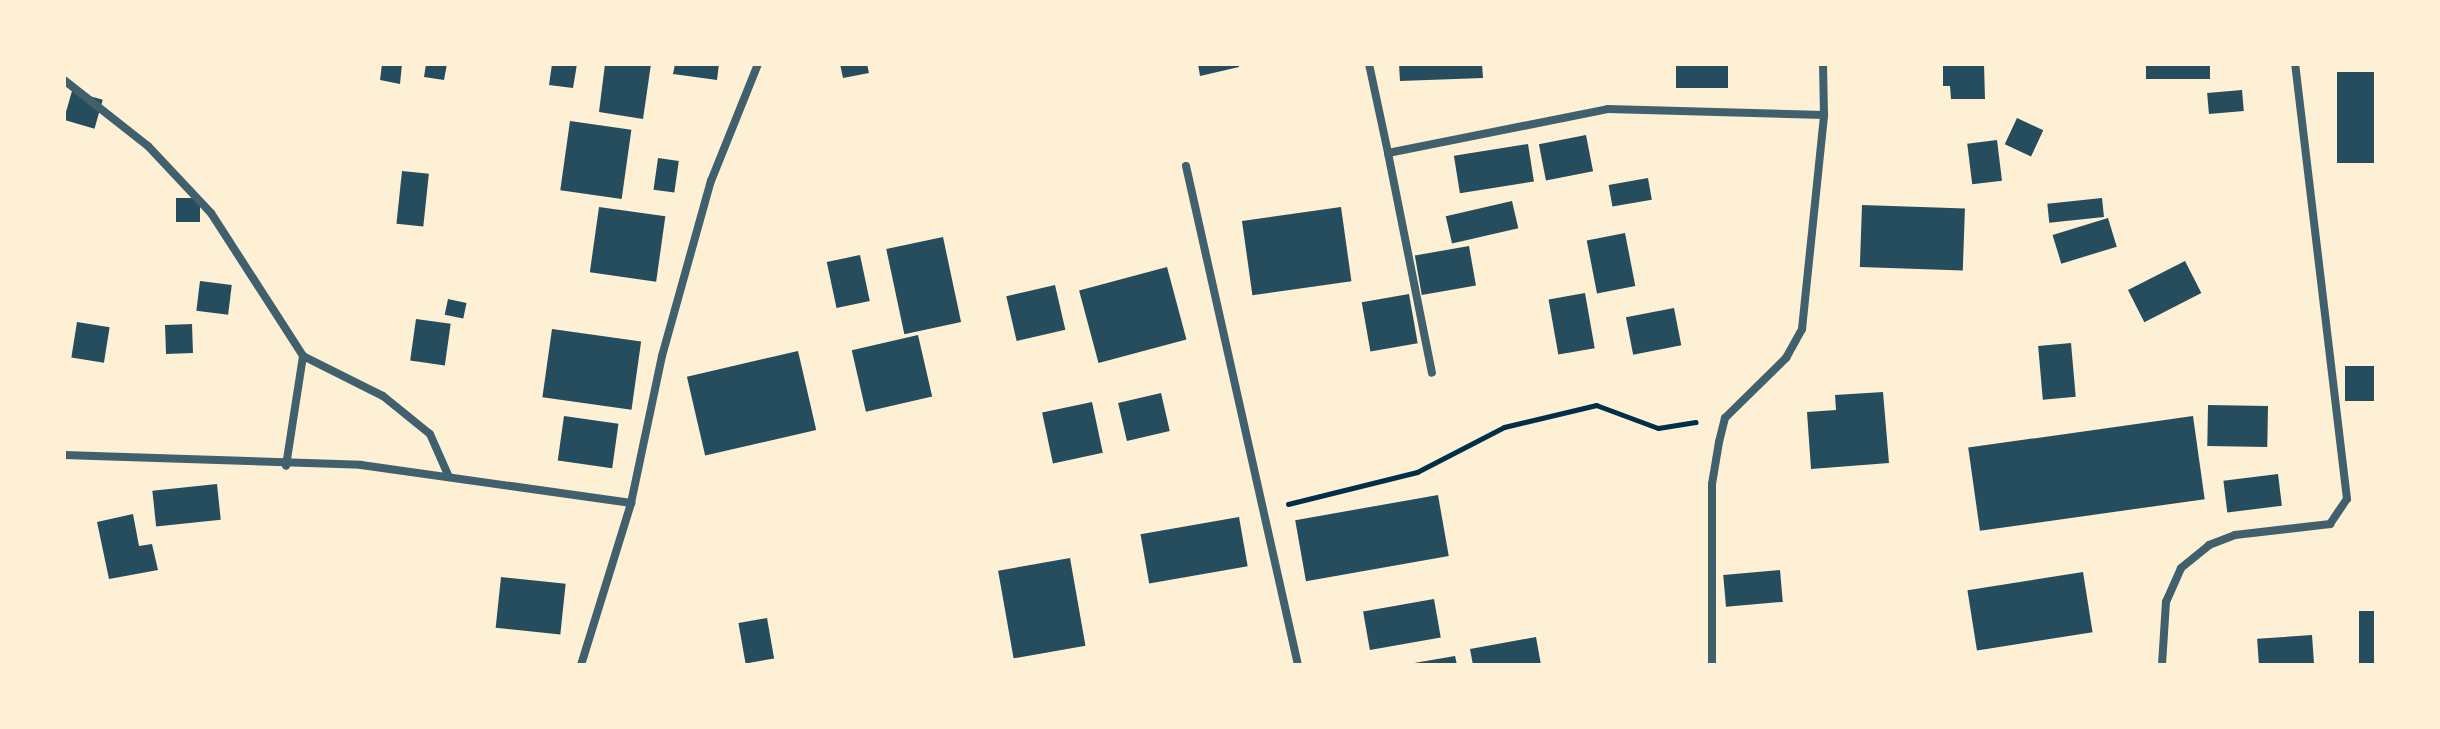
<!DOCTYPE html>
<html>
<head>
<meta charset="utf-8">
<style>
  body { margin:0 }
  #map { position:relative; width:2440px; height:729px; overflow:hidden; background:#fdf0d5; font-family:Quicksand,sans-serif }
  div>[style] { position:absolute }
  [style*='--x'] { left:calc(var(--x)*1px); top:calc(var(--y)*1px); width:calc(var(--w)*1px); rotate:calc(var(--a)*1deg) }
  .building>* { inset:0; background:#264d5e; transform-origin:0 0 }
  .path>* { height:5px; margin:-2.5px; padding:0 2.5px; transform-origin:2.5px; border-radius:2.5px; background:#003049 }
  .minor>* { height:8px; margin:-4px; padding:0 4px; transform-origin:4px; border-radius:4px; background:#3f606c }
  span { translate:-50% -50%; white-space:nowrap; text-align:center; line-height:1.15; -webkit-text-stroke:6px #fdf0d5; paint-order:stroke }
  .frame { position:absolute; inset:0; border:66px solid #fdf0d5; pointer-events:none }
</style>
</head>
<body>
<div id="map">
  <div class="building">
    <div style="clip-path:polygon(382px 64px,402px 64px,400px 84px,380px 80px)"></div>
    <div style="clip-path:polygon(426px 64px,447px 64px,444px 80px,424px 77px)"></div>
    <div style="clip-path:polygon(552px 64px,577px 64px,573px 88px,549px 85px)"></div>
    <div style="clip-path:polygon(605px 64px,651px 64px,643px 119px,599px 112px)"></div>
    <div style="clip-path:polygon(675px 64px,719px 64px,717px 80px,673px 74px)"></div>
    <div style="clip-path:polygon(840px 64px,867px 64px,869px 73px,843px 78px)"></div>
    <div style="clip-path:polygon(1198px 64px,1239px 64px,1239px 67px,1200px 76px)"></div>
    <div style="clip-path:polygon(1399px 64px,1482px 64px,1483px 78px,1400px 81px)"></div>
    <div style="left:1676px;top:64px;width:52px;height:24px"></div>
    <div style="clip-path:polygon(1943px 64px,1984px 64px,1985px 99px,1951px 99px,1950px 86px,1943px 86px)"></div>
    <div style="left:2146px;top:64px;width:64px;height:15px"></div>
    <div style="left:2376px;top:72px;width:91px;height:39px;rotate:90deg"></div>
    <div style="left:2242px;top:90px;width:21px;height:35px;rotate:85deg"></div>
    <div style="left:72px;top:91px;width:32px;height:30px;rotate:16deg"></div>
    <div style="left:2017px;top:118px;width:29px;height:29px;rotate:25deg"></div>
    <div style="left:570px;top:121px;width:62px;height:70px;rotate:8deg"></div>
    <div style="left:1586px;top:135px;width:37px;height:48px;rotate:79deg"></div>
    <div style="left:1997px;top:140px;width:41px;height:30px;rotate:83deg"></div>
    <div style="left:1528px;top:144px;width:38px;height:75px;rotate:81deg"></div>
    <div style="left:658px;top:158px;width:21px;height:32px;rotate:8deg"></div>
    <div style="left:402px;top:171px;width:27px;height:53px;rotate:6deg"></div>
    <div style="left:1648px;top:178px;width:22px;height:40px;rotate:80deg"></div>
    <div style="left:200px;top:198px;width:24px;height:24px;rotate:90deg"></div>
    <div style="left:2102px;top:198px;width:19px;height:55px;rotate:84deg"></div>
    <div style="left:1512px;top:201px;width:28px;height:68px;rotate:77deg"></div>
    <div style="left:1862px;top:205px;width:103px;height:62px;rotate:2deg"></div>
    <div style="left:599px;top:207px;width:67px;height:66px;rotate:8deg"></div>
    <div style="left:1341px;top:207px;width:75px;height:100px;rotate:82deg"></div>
    <div style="left:2108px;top:218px;width:30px;height:58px;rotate:73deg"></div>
    <div style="left:1625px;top:233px;width:54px;height:39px;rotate:79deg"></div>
    <div style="left:943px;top:237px;width:87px;height:58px;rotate:78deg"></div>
    <div style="left:1469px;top:246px;width:40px;height:55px;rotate:80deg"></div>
    <div style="left:860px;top:255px;width:47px;height:34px;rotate:78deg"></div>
    <div style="left:2185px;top:261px;width:36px;height:64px;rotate:63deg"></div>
    <div style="left:1167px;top:267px;width:75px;height:91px;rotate:75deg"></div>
    <div style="left:200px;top:281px;width:32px;height:30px;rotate:7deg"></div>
    <div style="left:1055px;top:285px;width:46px;height:50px;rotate:77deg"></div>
    <div style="left:1585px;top:293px;width:56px;height:37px;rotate:80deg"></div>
    <div style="left:1409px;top:294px;width:50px;height:48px;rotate:80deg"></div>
    <div style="left:448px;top:299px;width:19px;height:16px;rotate:12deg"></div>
    <div style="left:1674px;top:308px;width:38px;height:49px;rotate:79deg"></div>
    <div style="left:416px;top:319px;width:35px;height:42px;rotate:8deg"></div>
    <div style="left:77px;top:322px;width:33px;height:36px;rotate:9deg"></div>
    <div style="left:192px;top:324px;width:29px;height:27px;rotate:88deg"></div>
    <div style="left:552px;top:329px;width:90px;height:69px;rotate:8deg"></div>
    <div style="left:918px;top:335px;width:63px;height:68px;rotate:77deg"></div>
    <div style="left:2071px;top:343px;width:54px;height:33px;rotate:85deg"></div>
    <div style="left:798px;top:351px;width:81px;height:114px;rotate:77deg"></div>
    <div style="left:2376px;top:366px;width:35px;height:31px;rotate:90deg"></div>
    <div style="clip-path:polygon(1883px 392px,1889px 463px,1811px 469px,1807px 412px,1836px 410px,1835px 395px)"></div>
    <div style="left:1161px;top:393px;width:39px;height:44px;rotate:77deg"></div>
    <div style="left:1092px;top:402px;width:52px;height:51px;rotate:78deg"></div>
    <div style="left:2208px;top:405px;width:60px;height:41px;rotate:1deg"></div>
    <div style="left:564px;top:416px;width:55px;height:45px;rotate:8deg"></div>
    <div style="left:2193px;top:416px;width:84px;height:227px;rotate:82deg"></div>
    <div style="left:2278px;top:474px;width:32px;height:55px;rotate:83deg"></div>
    <div style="left:217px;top:484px;width:36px;height:65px;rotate:84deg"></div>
    <div style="left:1438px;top:495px;width:62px;height:145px;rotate:80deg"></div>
    <div style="clip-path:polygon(133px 514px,139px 546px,152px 544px,158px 570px,109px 579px,97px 522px)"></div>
    <div style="left:1239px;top:517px;width:50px;height:100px;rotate:80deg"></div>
    <div style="left:1070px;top:558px;width:89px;height:73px;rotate:80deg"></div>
    <div style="left:1780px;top:570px;width:32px;height:57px;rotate:85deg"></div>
    <div style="left:2083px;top:572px;width:61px;height:117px;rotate:81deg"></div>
    <div style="left:501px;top:577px;width:65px;height:51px;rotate:6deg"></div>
    <div style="left:1434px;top:599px;width:39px;height:72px;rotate:80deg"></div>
    <div style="left:2359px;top:611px;width:17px;height:54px"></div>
    <div style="left:767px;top:618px;width:41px;height:29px;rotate:80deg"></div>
    <div style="left:2312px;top:635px;width:30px;height:55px;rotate:86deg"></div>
    <div style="clip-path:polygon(1536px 637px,1541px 665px,1473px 665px,1470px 649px)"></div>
    <div style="clip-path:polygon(1455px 656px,1457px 665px,1414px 665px,1414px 663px)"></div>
  </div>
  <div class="path">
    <div style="--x:1288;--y:504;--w:133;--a:-13.9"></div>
    <div style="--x:1417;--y:472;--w:98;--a:-27.3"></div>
    <div style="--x:1504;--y:427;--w:95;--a:-13.4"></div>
    <div style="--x:1596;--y:405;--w:66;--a:20.4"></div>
    <div style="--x:1658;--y:428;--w:38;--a:-9"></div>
  </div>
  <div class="minor">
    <div style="--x:1369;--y:64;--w:91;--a:77.9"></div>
    <div style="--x:1388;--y:153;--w:224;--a:-11.3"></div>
    <div style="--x:1608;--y:109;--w:216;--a:1.6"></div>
    <div style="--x:64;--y:80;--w:107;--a:38.2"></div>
    <div style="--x:148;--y:146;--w:92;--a:46.8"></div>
    <div style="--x:211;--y:213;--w:170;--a:57.2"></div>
    <div style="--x:303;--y:356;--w:111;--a:98.8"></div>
    <div style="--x:1388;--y:153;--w:224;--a:78.7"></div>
    <div style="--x:1186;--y:166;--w:511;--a:77.35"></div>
    <div style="--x:303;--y:356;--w:89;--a:26.6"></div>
    <div style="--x:383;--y:396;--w:60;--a:39"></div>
    <div style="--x:430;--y:434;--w:47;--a:66.2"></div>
    <div style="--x:64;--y:455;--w:297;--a:1.9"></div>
    <div style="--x:361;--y:465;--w:273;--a:8"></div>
    <div style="--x:581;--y:665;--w:170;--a:-72.8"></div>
    <div style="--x:631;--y:503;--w:150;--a:-78.1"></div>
    <div style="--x:662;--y:356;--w:182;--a:-74.4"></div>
    <div style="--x:711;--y:181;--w:126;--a:-68.1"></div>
    <div style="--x:1712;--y:665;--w:181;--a:-90"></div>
    <div style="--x:1712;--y:484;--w:43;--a:-80.5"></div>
    <div style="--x:1719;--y:442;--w:25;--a:-76"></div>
    <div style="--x:1725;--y:418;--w:86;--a:-44.5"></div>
    <div style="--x:1786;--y:358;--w:33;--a:-61"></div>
    <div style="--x:1802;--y:329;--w:215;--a:-84.1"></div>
    <div style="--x:1824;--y:115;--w:51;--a:-91.1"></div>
    <div style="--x:2162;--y:665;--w:63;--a:-86.4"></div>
    <div style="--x:2166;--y:602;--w:37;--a:-66"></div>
    <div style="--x:2181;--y:568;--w:36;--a:-39"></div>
    <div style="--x:2209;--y:545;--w:28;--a:-21"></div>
    <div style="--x:2235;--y:535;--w:96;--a:-6.6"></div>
    <div style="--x:2330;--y:524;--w:30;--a:-56"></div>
    <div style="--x:2347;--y:499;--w:438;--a:-96.8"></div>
  </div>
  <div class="frame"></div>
</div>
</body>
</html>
